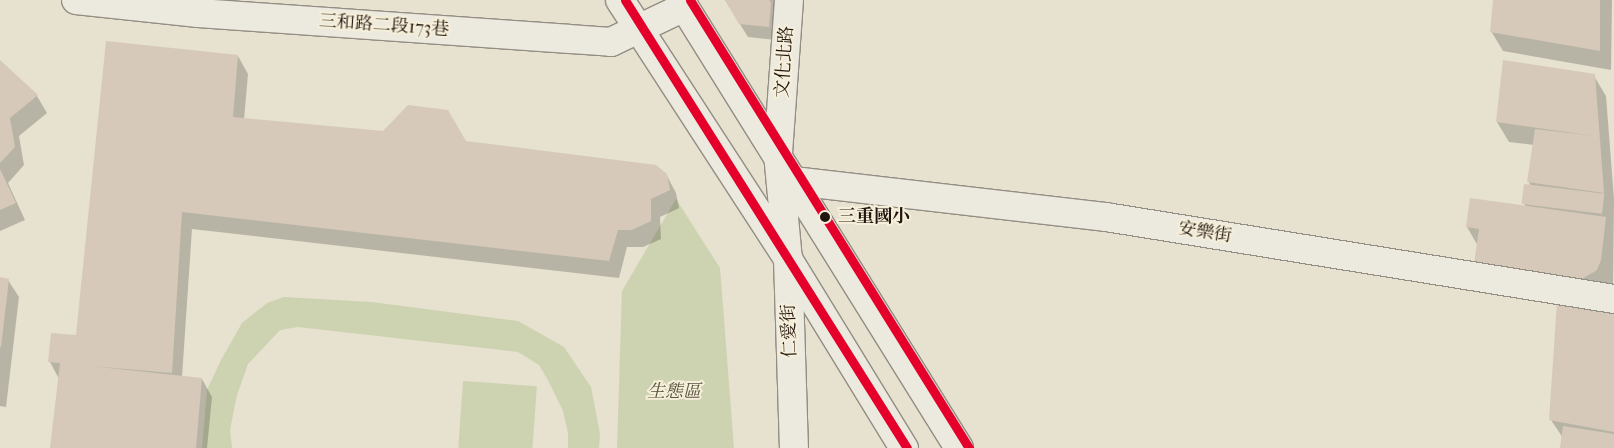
<!DOCTYPE html>
<html>
<head>
<meta charset="utf-8">
<style>
  body { margin:0 }
  #map { position:relative; width:1614px; height:448px; overflow:hidden; background:#e7e1cf; font-family:"IM FELL French Canon","Noto Serif TC",serif }
  div>[style] { position:absolute }
  [style*='--x'] { left:calc(var(--x)*1px); top:calc(var(--y)*1px); width:calc(var(--w)*1px); rotate:calc(var(--a)*1deg) }
  .green>* { inset:0; background:#cdd2b0; transform-origin:0 0 }
  .shadow>* { inset:0; background:#0003 }
  .building>* { inset:0; background:#d6c9ba; transform-origin:0 0 }
  .roads { filter:drop-shadow(1px 0 #938d83) drop-shadow(-1px 0 #938d83) drop-shadow(0 1px #938d83) drop-shadow(0 -1px #938d83) }
  .street>* { height:28px; margin:-14px; padding:0 14px; transform-origin:14px; border-radius:14px; background:#ece9df }
  .secondary>* { height:28px; margin:-14px; padding:0 14px; transform-origin:14px; border-radius:14px; background:#ece9df }
  .metro-1>* { height:9px; margin:-4.5px; padding:0 4.5px; transform-origin:4.5px; border-radius:4.5px; background:#e4002b }
  .dots>* { width:14px; height:14px; translate:-50% -50%; box-sizing:border-box; border:2px solid #f6efd9; border-radius:50% }
  span { translate:-50% -50%; white-space:nowrap; text-align:center; line-height:1.15; -webkit-text-stroke:4px #f6efd9; paint-order:stroke }
  .street-label { font-size:18px; color:#231510 }
  .stop-label { font-size:18px; color:#231510; font-weight:700 }
  .left { translate:0 -50%; text-align:left }
  .park-label { font-size:18px; color:#57533f; font-style:italic }
</style>
</head>
<body>
<div id="map">
  <div class="green">
    <div style="clip-path:polygon(676px 199px,720px 268px,734px 448px,617px 448px,622px 291px)"></div>
    <div style="clip-path:polygon(284px 297px,371px 302px,518px 321px,564px 347px,591px 387px,600px 434px,599px 448px,568px 448px,568px 433px,563px 411px,549px 382px,539px 365px,518px 352px,298px 327px,280px 330px,248px 364px,237px 395px,230px 430px,232px 448px,202px 448px,207px 390px,221px 360px,242px 323px,267px 303px)"></div>
    <div style="left:463px;top:381px;width:74px;height:67px;rotate:4deg"></div>
  </div>
  <div class="shadow">
    <div style="clip-path:polygon(725px 0,778px 0,776px 40px,748px 37px)"></div>
    <div style="clip-path:polygon(1495px 0,1612px 0,1611px 70px,1503px 51px,1491px 31px)"></div>
    <div style="clip-path:polygon(238px 56px,248px 74px,244px 120px,465px 142px,666px 174px,676px 193px,679px 208px,660px 217px,661px 239px,643px 247px,627px 247px,619px 278px,192px 229px,182px 377px,202px 379px,212px 397px,207px 448px,52px 448px,59px 379px,50px 362px,52px 334px,77px 336px)"></div>
    <div style="clip-path:polygon(0 62px,37px 96px,47px 113px,19px 136px,24px 165px,8px 183px,25px 220px,0 231px)"></div>
    <div style="clip-path:polygon(1594px 76px,1606px 96px,1614px 199px,1613px 284px,1610px 293px,1596px 301px,1478px 246px,1467px 227px,1471px 199px,1526px 207px,1524px 204px,1531px 187px,1529px 182px,1534px 145px,1509px 142px,1497px 122px)"></div>
    <div style="clip-path:polygon(0 278px,8px 280px,19px 297px,6px 407px,0 406px)"></div>
    <div style="clip-path:polygon(1614px 313px,1614px 448px,1561px 448px,1563px 438px,1551px 420px)"></div>
  </div>
  <div class="building">
    <div style="clip-path:polygon(725px 0,769px 0,771px 3px,769px 27px,739px 24px)"></div>
    <div style="clip-path:polygon(1493px 0,1600px 0,1600px 51px,1490px 32px)"></div>
    <div style="clip-path:polygon(106px 41px,238px 55px,233px 117px,383px 131px,408px 105px,448px 110px,466px 141px,656px 165px,667px 174px,670px 190px,651px 199px,651px 221px,632px 230px,618px 230px,609px 261px,182px 212px,172px 373px,90px 366px,202px 378px,196px 448px,50px 448px,60px 363px,48px 362px,51px 333px,76px 335px)"></div>
    <div style="clip-path:polygon(0 60px,38px 95px,10px 118px,15px 147px,0 163px)"></div>
    <div style="clip-path:polygon(1503px 60px,1595px 74px,1604px 193px,1527px 182px,1535px 129px,1594px 136px,1496px 122px)"></div>
    <div style="clip-path:polygon(0 169px,16px 203px,0 210px)"></div>
    <div style="left:1524px;top:184px;width:81px;height:20px;rotate:7deg"></div>
    <div style="clip-path:polygon(1470px 198px,1606px 217px,1601px 260px,1597px 270px,1582px 279px,1474px 264px,1479px 229px,1466px 227px)"></div>
    <div style="clip-path:polygon(0 277px,9px 279px,1px 347px,0 347px)"></div>
    <div style="clip-path:polygon(1557px 302px,1614px 312px,1614px 432px,1549px 420px)"></div>
    <div style="clip-path:polygon(1563px 426px,1614px 434px,1614px 448px,1560px 448px)"></div>
  </div>
  <div class="roads">
    <div class="street">
      <div style="--x:76;--y:0;--w:123;--a:6.1"></div>
      <div style="--x:198;--y:13;--w:414;--a:4"></div>
      <div style="--x:611;--y:42;--w:81;--a:-25.6"></div>
      <div style="--x:789;--y:0;--w:154;--a:94.1"></div>
      <div style="--x:778;--y:154;--w:105;--a:84.6"></div>
      <div style="--x:788;--y:259;--w:189;--a:88.2"></div>
      <div style="--x:794;--y:181;--w:314;--a:6.6"></div>
      <div style="--x:1106;--y:217;--w:515;--a:9.17"></div>
    </div>
    <div class="secondary">
      <div style="--x:620;--y:0;--w:309;--a:57"></div>
      <div style="--x:788;--y:259;--w:222;--a:58.5"></div>
      <div style="--x:680;--y:0;--w:528;--a:58.09"></div>
    </div>
  </div>
  <div class="metro-1">
    <div style="--x:625;--y:0;--w:529;--a:57.81"></div>
    <div style="--x:690;--y:0;--w:528;--a:58.09"></div>
  </div>
  <div class="dots">
    <div style="left:825px;top:217px;background:#231510"></div>
  </div>
  <div class="street-label">
    <span style="left:384px;top:26px;rotate:4deg">三和路二段173巷</span>
    <span style="left:785px;top:62px;rotate:-86deg">文化北路</span>
    <span style="left:1205px;top:233px;rotate:9deg">安樂街</span>
    <span style="left:790px;top:331px;rotate:-92deg">仁愛街</span>
  </div>
  <div class="stop-label">
    <span class="left" style="left:838px;top:217px">三重國小</span>
  </div>
  <div class="park-label">
    <span style="left:674px;top:392px">生態區</span>
  </div>
</div>
</body>
</html>
